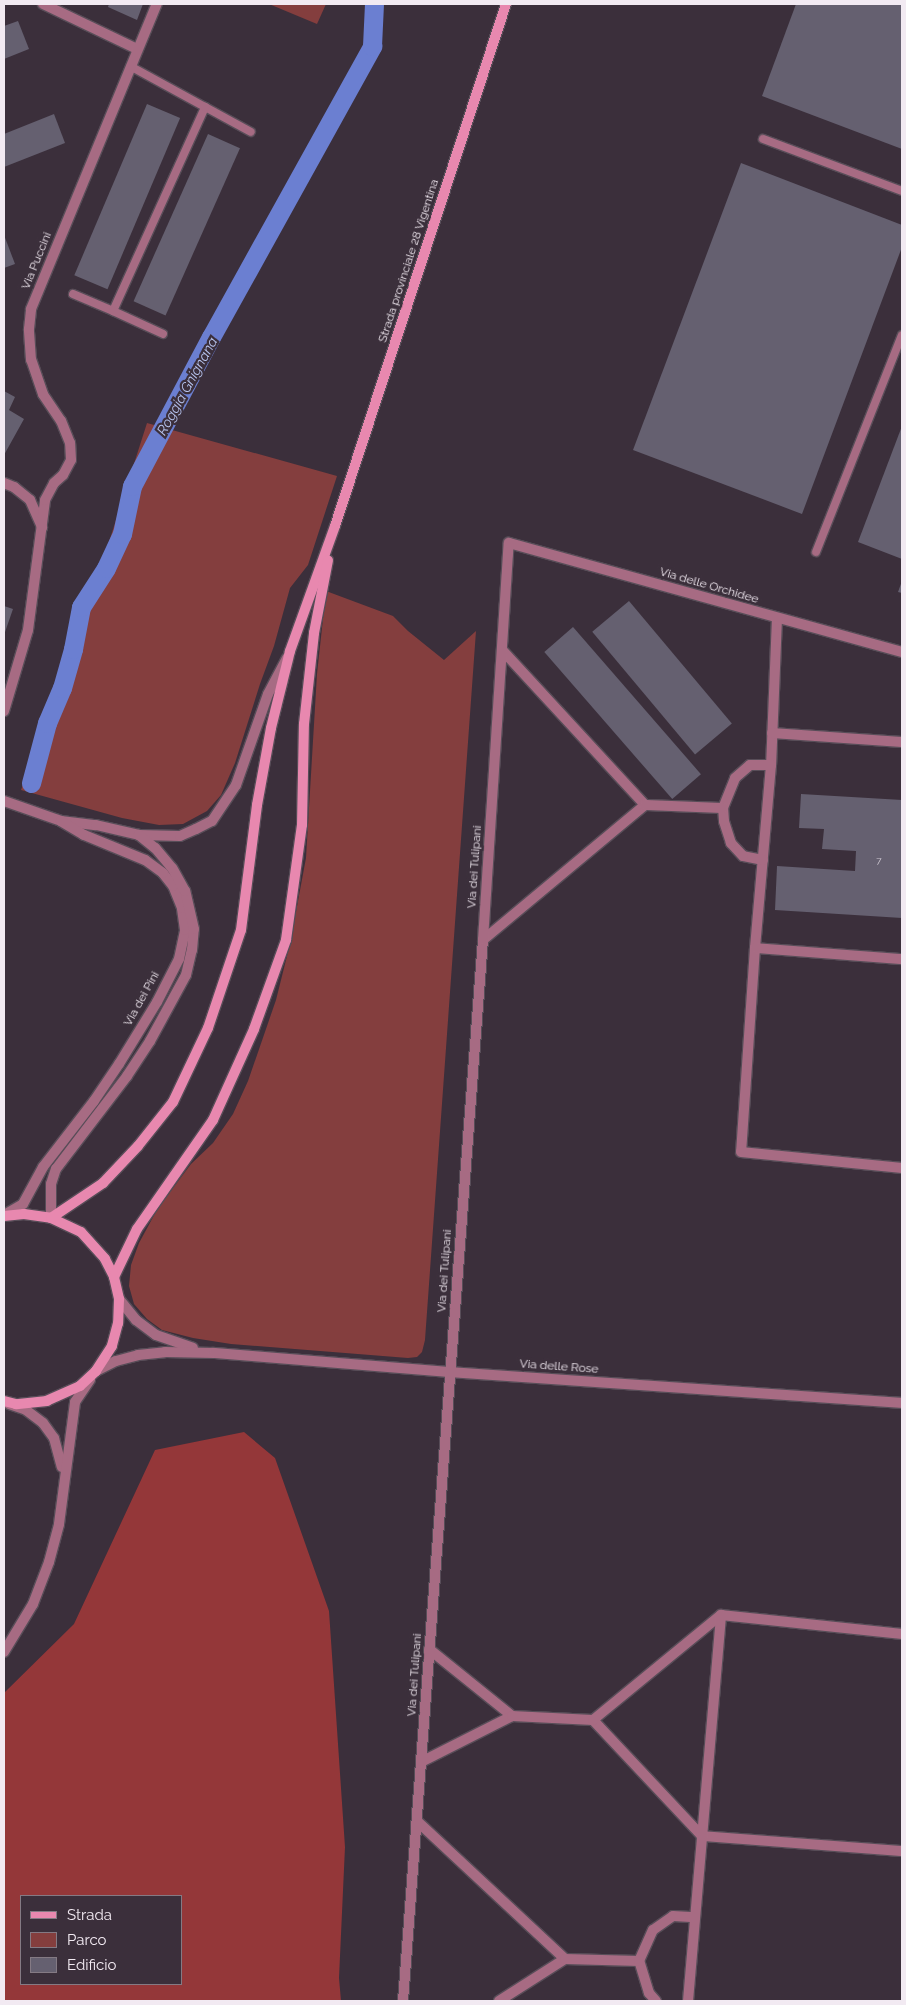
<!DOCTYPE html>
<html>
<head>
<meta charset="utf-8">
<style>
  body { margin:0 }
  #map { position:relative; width:906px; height:2005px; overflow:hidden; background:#3b2f3b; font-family:Raleway,sans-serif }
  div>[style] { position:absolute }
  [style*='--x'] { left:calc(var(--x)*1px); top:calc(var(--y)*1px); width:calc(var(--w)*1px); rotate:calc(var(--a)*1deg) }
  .green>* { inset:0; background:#843e3e }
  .forest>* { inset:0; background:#943739 }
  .canal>* { height:19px; margin:-9.5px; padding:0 9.5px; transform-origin:9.5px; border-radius:9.5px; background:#6b7fd1 }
  .building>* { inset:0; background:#656070; transform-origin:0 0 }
  .roads { filter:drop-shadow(1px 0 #584d58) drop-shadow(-1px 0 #584d58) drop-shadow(0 1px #584d58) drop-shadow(0 -1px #584d58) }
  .service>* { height:8px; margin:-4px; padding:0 4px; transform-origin:4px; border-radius:4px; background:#a76b83 }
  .minor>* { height:10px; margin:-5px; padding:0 5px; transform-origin:5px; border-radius:5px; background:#a76b83 }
  .tertiary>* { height:10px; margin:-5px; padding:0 5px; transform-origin:5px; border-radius:5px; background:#a76b83 }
  .secondary>* { height:10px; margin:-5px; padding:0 5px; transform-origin:5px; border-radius:5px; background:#e888af }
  span { translate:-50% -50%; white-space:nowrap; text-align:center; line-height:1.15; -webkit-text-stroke:4.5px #3b2f3b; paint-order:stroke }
  .number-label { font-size:10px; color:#cfc8d2 }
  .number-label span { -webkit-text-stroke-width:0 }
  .street-label { font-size:12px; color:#f2eaf2 }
  .water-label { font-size:14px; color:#b8c5f0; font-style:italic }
  .frame { position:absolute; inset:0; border:5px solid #f2eaf2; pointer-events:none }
  .legend { position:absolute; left:20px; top:1895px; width:162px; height:90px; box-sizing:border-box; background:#3b2f3b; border:1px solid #847a84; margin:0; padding:6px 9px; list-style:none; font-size:15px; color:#f2eaf2 }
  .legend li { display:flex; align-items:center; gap:10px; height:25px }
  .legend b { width:25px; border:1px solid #847a84 }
</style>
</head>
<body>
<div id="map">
  <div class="green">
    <div style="clip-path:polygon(269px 4px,326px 4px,317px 24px)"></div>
    <div style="clip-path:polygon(147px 423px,337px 476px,308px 565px,290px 588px,274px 646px,260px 684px,235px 763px,221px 795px,207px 811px,183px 824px,159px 825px,122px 818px,21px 790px,59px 686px,79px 599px,100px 570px)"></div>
    <div style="clip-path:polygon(326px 591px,393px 616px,408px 631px,444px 660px,476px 631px,425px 1340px,422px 1352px,417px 1357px,408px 1358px,231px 1344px,193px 1338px,162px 1330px,147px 1319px,134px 1304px,129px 1286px,131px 1265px,139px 1243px,158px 1208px,191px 1164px,213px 1143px,233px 1114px,248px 1081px,276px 1000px,290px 944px,306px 858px,317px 674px)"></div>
  </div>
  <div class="forest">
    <div style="clip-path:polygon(evenodd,244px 1432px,275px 1458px,329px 1611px,345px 1847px,339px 1978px,341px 2001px,4px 2001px,4px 1693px,74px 1624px,155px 1450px,244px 1432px,21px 1896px,181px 1896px,181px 1984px,21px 1984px,21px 1896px)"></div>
  </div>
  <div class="canal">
    <div style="--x:31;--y:783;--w:62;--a:-75.1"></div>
    <div style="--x:47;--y:723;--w:38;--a:-67"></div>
    <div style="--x:62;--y:688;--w:41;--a:-74.2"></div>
    <div style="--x:73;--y:649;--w:43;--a:-79.2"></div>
    <div style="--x:81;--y:607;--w:46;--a:-57.3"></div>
    <div style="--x:106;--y:568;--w:38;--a:-65"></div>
    <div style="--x:122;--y:534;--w:49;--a:-78.2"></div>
    <div style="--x:132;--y:486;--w:169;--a:-62.1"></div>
    <div style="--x:211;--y:337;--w:333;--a:-61"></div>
    <div style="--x:372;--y:46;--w:42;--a:-87.3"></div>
  </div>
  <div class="building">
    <div style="clip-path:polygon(109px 4px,143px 4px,137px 20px,108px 7px)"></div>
    <div style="clip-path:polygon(796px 4px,902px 4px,902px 149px,762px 96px)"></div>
    <div style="clip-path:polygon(18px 21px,29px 49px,4px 59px,4px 26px)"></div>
    <div style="left:147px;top:104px;width:36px;height:186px;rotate:23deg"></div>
    <div style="clip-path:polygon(54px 114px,65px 143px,4px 167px,4px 134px)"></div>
    <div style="left:208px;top:134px;width:35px;height:183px;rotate:24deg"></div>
    <div style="clip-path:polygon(741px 163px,902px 225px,902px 247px,802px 514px,633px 450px)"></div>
    <div style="clip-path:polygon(4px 235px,15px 264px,4px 268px)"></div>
    <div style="clip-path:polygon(4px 391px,15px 397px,9px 410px,24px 419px,4px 455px)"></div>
    <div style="clip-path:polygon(902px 426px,902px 559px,858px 542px)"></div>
    <div style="clip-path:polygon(902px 581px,902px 593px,898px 592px)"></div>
    <div style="left:629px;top:601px;width:160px;height:48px;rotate:50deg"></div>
    <div style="clip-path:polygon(4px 606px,13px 609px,4px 635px)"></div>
    <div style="left:573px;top:627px;width:195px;height:38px;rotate:49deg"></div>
    <div style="clip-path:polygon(801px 794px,902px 800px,902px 918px,775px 910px,777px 866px,855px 871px,856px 851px,822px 849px,824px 829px,799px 828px)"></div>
  </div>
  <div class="roads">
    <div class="service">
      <div style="--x:205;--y:107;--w:52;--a:28.5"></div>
      <div style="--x:763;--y:139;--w:148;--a:20.5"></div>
      <div style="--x:73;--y:294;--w:43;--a:23"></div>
      <div style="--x:113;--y:311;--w:224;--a:-65.7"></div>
      <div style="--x:205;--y:107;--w:85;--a:-151.3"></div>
      <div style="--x:113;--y:311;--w:55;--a:24.7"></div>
      <div style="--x:816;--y:552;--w:233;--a:-68.4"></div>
    </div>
    <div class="minor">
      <div style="--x:43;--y:4;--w:104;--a:25.6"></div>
      <div style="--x:4;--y:483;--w:11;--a:22"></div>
      <div style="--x:14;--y:487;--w:21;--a:39"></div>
      <div style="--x:30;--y:500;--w:30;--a:66"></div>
      <div style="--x:777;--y:618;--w:147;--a:92.3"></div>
      <div style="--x:771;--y:765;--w:184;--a:95"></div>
      <div style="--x:755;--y:948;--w:204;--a:93.9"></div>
      <div style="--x:741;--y:1152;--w:162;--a:5.7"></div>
      <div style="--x:503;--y:651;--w:209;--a:47.3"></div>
      <div style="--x:4;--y:711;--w:84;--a:-73.5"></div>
      <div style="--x:28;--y:630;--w:131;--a:-82.5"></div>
      <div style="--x:45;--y:500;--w:19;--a:-62"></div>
      <div style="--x:54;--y:483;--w:12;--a:-42"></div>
      <div style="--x:63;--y:475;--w:17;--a:-62"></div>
      <div style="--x:71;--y:460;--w:17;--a:-93"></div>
      <div style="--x:70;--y:443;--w:24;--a:-112"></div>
      <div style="--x:61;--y:421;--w:32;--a:-124"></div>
      <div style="--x:43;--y:394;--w:36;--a:-109"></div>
      <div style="--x:31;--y:360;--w:31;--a:-94"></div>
      <div style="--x:29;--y:329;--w:20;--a:-84"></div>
      <div style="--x:31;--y:309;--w:330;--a:-67.6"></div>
      <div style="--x:772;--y:733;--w:130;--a:4"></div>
      <div style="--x:763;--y:860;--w:20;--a:-169"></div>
      <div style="--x:743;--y:856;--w:18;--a:-133"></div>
      <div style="--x:731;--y:843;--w:23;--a:-108"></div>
      <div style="--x:724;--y:821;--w:13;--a:-94"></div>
      <div style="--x:723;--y:808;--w:32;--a:-68"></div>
      <div style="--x:735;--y:778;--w:20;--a:-41"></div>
      <div style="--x:750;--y:765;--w:21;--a:0"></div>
      <div style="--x:483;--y:940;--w:211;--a:-39.8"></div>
      <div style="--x:645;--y:805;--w:78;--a:2.2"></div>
      <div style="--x:755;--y:948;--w:147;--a:4.3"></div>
      <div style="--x:119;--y:1299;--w:27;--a:51"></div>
      <div style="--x:136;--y:1320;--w:25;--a:37"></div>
      <div style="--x:156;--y:1335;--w:39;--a:19"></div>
      <div style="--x:96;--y:1371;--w:22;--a:-27"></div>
      <div style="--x:116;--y:1361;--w:23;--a:-15"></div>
      <div style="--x:138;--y:1355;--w:27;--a:-6"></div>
      <div style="--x:165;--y:1352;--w:49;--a:1.2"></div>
      <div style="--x:214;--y:1353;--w:237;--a:4.6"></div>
      <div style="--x:450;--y:1372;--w:453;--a:3.9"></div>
      <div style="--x:429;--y:1649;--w:107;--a:38.9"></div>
      <div style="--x:593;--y:1720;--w:159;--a:46.8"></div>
      <div style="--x:702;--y:1836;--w:201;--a:4.3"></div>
      <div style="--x:421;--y:1762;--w:102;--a:-26.8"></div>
      <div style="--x:512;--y:1716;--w:81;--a:2.8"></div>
      <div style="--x:593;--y:1720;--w:166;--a:-39.4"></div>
      <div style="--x:721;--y:1615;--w:182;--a:6"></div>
      <div style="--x:417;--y:1821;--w:202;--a:43"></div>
      <div style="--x:403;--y:2001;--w:1064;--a:-85.69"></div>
      <div style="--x:483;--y:940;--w:398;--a:-86.3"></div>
      <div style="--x:509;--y:543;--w:408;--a:15.5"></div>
      <div style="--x:499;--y:2001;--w:78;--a:-32.5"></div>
      <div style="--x:565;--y:1959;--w:74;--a:1.5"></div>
      <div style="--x:656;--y:2001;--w:11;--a:-131"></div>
      <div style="--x:649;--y:1993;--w:34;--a:-107"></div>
      <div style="--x:639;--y:1961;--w:34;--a:-66"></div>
      <div style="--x:653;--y:1930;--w:24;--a:-35"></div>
      <div style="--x:673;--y:1916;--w:22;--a:3"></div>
      <div style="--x:688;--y:2001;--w:387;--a:-85.1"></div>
    </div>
    <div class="tertiary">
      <div style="--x:4;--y:801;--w:60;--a:19.3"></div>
      <div style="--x:61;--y:821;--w:35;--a:7"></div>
      <div style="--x:96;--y:825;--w:44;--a:13.1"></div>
      <div style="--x:139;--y:835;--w:41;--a:1.4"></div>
      <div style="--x:180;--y:836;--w:17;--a:-24"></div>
      <div style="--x:196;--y:829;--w:18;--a:-27"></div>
      <div style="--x:212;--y:821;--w:43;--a:-56.3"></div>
      <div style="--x:236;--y:785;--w:96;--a:-70.6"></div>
      <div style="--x:268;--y:694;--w:41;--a:-62.2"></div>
      <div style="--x:4;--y:1215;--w:22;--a:-30"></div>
      <div style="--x:23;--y:1204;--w:42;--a:-61.6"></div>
      <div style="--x:43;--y:1167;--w:83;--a:-52.3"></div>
      <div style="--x:94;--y:1101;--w:45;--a:-56"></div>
      <div style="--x:119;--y:1064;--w:73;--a:-58.5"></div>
      <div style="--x:157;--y:1002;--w:48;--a:-62.9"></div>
      <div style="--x:179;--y:959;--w:30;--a:-78"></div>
      <div style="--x:185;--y:930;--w:22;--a:-98"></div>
      <div style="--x:182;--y:908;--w:24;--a:-112"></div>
      <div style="--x:173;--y:886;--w:16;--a:-128"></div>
      <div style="--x:163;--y:873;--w:22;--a:-144"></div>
      <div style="--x:145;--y:860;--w:66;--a:-157.7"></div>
      <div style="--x:84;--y:835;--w:27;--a:-149"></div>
      <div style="--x:51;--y:1218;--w:34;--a:-90"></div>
      <div style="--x:51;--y:1184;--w:16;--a:-72"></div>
      <div style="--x:56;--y:1169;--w:117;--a:-52.6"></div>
      <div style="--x:127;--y:1076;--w:42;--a:-56.7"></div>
      <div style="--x:150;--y:1041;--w:75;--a:-61.4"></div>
      <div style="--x:186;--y:975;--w:26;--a:-77"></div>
      <div style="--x:192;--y:950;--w:21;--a:-85"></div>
      <div style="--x:194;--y:929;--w:39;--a:-103"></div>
      <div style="--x:185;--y:891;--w:26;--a:-119"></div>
      <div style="--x:172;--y:868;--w:26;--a:-130"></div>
      <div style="--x:155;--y:848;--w:21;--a:-141"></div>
      <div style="--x:9;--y:1404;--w:18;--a:19"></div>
      <div style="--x:26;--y:1410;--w:21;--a:37"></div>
      <div style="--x:43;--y:1423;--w:19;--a:54"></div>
      <div style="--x:54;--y:1438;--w:30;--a:75"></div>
      <div style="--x:4;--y:1652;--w:56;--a:-58.9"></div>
      <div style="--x:33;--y:1604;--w:45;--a:-69.1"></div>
      <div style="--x:49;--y:1562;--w:39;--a:-75"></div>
      <div style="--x:59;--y:1524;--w:123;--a:-82.5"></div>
      <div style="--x:75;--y:1402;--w:27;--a:-56"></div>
    </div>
    <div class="secondary">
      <div style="--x:4;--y:1216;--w:20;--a:-6"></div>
      <div style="--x:24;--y:1214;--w:27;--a:8"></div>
      <div style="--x:51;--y:1218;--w:33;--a:25"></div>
      <div style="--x:81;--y:1232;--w:36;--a:48"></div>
      <div style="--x:105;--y:1259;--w:20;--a:63"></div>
      <div style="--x:114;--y:1277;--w:23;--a:77"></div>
      <div style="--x:119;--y:1299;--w:24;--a:92"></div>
      <div style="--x:118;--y:1323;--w:24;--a:105"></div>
      <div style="--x:112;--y:1346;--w:30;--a:123"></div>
      <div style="--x:96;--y:1371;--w:22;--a:137"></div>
      <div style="--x:80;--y:1386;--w:36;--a:156"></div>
      <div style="--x:47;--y:1401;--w:31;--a:174"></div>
      <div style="--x:16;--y:1404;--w:12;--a:-166"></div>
      <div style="--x:51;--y:1218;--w:63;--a:-33.9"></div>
      <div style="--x:103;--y:1183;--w:51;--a:-46.6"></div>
      <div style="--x:138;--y:1146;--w:56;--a:-51.5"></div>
      <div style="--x:173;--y:1102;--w:82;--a:-64.7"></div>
      <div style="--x:208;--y:1028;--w:103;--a:-71.4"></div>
      <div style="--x:241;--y:930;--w:126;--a:-82.7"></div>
      <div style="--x:257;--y:805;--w:78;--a:-79.7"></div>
      <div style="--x:271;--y:728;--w:79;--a:-76.1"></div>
      <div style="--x:290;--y:651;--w:133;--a:-70.2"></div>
      <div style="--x:335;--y:526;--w:549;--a:-71.86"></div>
      <div style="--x:114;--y:1277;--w:53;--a:-64.4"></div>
      <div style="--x:137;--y:1229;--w:133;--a:-55.1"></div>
      <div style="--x:213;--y:1120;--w:100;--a:-65.7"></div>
      <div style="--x:254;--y:1029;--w:95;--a:-70.2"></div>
      <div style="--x:286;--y:940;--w:116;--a:-82.1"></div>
      <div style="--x:302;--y:825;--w:101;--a:-88.9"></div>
      <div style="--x:304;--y:724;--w:92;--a:-83.7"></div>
      <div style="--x:314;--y:633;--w:74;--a:-79.1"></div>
    </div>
  </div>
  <div class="number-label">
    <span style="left:879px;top:861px">7</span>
  </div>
  <div class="street-label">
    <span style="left:37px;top:261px;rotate:-68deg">Via Puccini</span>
    <span style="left:409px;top:261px;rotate:-72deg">Strada provinciale 28 Vigentina</span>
    <span style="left:709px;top:586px;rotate:16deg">Via delle Orchidee</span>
    <span style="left:475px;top:867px;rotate:-86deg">Via dei Tulipani</span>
    <span style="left:142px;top:999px;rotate:-61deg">Via dei Pini</span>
    <span style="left:445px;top:1271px;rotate:-86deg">Via dei Tulipani</span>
    <span style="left:559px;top:1367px;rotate:4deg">Via delle Rose</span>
    <span style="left:415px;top:1675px;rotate:-86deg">Via dei Tulipani</span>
  </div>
  <div class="water-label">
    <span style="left:187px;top:386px;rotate:-61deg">Roggia Gnignana</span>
  </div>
  <div class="frame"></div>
  <ul class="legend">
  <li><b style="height:6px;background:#e888af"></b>Strada</li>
  <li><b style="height:14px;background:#843e3e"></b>Parco</li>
  <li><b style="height:14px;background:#656070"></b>Edificio</li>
  </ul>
</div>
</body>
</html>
